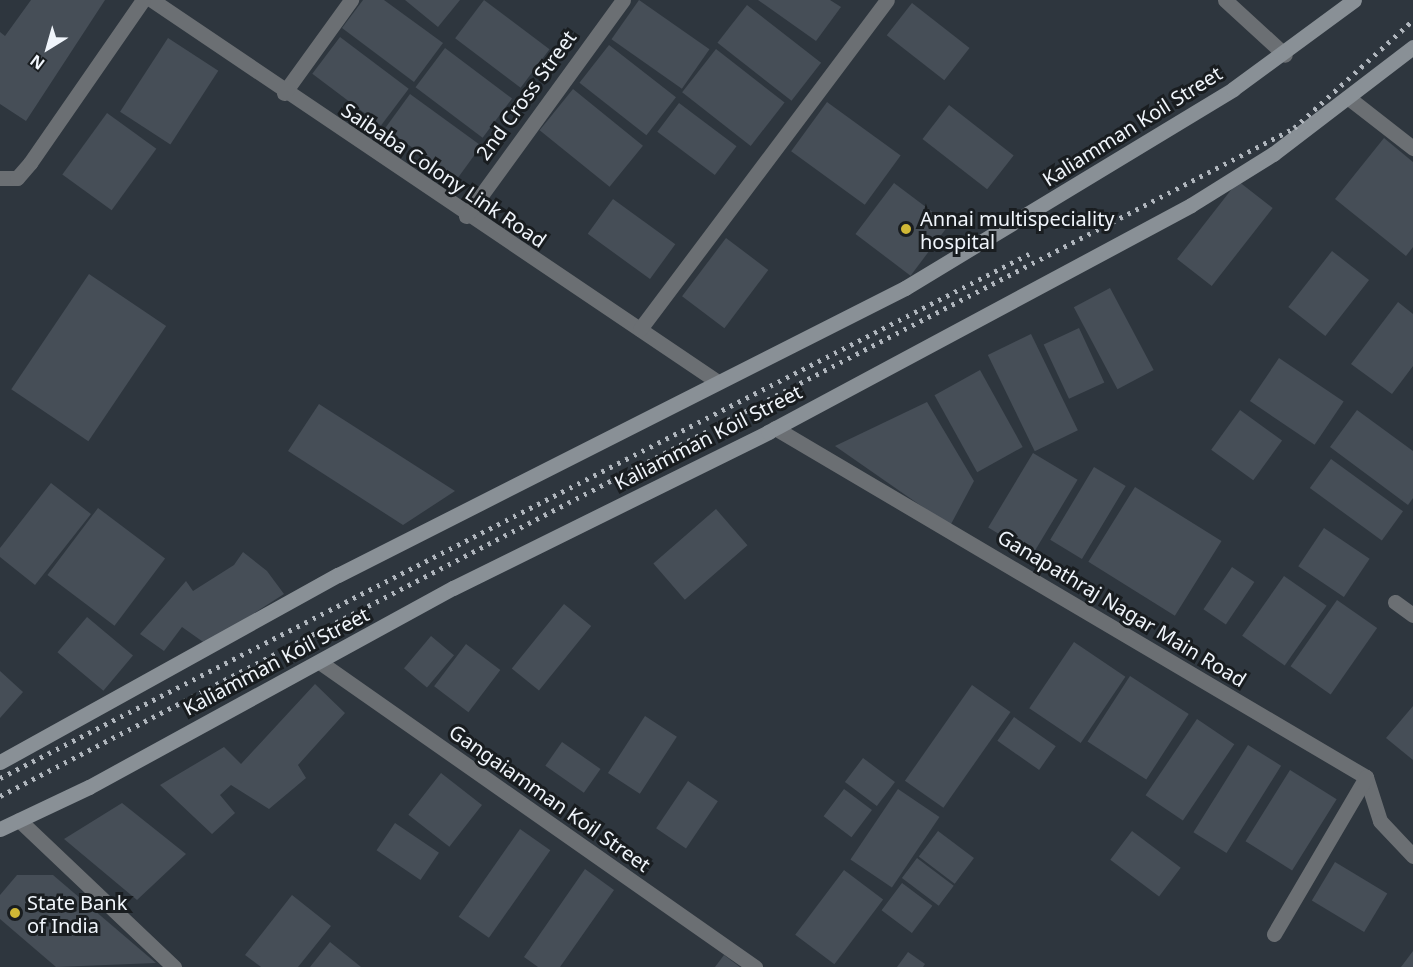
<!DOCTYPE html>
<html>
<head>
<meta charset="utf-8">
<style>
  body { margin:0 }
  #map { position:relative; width:1413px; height:967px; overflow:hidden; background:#2e363e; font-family:"Noto Sans",sans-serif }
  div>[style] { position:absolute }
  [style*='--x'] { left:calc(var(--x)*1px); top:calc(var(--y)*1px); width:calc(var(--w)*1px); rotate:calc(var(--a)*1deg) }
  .building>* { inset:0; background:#464e57; transform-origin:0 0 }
  .minor>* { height:15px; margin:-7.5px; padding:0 7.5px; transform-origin:7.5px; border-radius:7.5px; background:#6b6f73 }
  .secondary>* { height:15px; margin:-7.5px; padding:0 7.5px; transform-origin:7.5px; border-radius:7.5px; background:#899096 }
  .rail>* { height:4.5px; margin-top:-2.25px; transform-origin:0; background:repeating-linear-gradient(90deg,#b0b6bd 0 3px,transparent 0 9px) }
  .dots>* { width:16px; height:16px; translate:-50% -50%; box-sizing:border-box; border:3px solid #191d20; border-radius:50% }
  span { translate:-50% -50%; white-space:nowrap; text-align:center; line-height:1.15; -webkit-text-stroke:6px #191d20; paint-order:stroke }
  .street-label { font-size:20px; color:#f0f5fb }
  .poi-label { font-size:20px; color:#f0f5fb }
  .left { translate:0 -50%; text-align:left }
  .north { position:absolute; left:18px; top:18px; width:60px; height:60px; -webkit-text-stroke:4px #191d20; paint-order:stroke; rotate:217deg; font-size:16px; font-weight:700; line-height:24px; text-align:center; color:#f0f5fb }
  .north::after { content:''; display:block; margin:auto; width:21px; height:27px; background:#f0f5fb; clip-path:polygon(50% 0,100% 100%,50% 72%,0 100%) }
</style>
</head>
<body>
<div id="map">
  <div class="building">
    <div style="clip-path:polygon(31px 0,105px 0,26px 121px,0 104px,0 32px,5px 36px)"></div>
    <div style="clip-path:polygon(363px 0,384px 0,443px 43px,414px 82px,342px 28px)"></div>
    <div style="clip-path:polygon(405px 0,460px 0,438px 27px)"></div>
    <div style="left:484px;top:0;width:82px;height:48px;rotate:37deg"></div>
    <div style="left:639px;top:0;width:86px;height:48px;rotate:35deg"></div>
    <div style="clip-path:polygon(758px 0,830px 0,841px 7px,816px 41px)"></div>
    <div style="left:912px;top:3px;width:73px;height:41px;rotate:38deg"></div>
    <div style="left:747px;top:5px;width:94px;height:48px;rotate:38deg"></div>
    <div style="left:340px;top:37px;width:86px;height:46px;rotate:37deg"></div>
    <div style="left:168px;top:38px;width:60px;height:88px;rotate:33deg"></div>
    <div style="left:609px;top:45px;width:85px;height:48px;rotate:38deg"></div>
    <div style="left:445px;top:48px;width:84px;height:49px;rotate:37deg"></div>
    <div style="left:716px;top:49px;width:87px;height:55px;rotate:38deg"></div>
    <div style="left:573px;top:89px;width:90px;height:53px;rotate:39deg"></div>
    <div style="left:410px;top:94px;width:88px;height:42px;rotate:36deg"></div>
    <div style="left:827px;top:102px;width:91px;height:61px;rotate:36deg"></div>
    <div style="left:679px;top:103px;width:72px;height:36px;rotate:37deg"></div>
    <div style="left:949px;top:105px;width:82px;height:43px;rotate:38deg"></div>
    <div style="left:107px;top:113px;width:61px;height:76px;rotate:36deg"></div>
    <div style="clip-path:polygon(1384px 138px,1413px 162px,1413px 247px,1406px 256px,1335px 199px)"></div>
    <div style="left:1238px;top:181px;width:44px;height:99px;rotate:38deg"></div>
    <div style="left:894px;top:183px;width:69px;height:64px;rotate:37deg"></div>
    <div style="left:613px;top:199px;width:77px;height:43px;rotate:36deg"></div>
    <div style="left:726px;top:238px;width:53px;height:73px;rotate:37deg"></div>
    <div style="left:1332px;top:251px;width:47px;height:71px;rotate:38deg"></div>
    <div style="left:89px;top:274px;width:93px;height:139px;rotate:34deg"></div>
    <div style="left:1110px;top:288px;width:93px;height:41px;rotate:62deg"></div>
    <div style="clip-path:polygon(1398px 302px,1413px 314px,1413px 366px,1392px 394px,1351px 364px)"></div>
    <div style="left:1079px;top:328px;width:60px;height:39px;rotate:65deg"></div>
    <div style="left:1031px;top:334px;width:107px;height:48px;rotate:64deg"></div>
    <div style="left:1279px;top:358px;width:78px;height:52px;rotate:34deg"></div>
    <div style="left:980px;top:370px;width:88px;height:52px;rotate:61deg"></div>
    <div style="clip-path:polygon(927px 402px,974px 481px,950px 526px,835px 446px)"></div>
    <div style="clip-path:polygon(319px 404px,455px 491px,403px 525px,288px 451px)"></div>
    <div style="left:1240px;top:410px;width:52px;height:49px;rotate:36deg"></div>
    <div style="clip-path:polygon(1357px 410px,1413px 451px,1413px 498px,1408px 505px,1330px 447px)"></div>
    <div style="left:1033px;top:453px;width:52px;height:87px;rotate:31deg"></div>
    <div style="left:1331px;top:459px;width:89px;height:36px;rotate:36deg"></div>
    <div style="left:1094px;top:467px;width:37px;height:85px;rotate:31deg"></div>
    <div style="clip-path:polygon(51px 483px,91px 514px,35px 585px,0 557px,0 548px)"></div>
    <div style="left:1135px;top:487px;width:102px;height:88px;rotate:32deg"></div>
    <div style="left:98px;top:508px;width:84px;height:84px;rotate:37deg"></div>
    <div style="left:716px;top:509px;width:48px;height:83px;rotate:49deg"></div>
    <div style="left:1324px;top:528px;width:55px;height:46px;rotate:34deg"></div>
    <div style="clip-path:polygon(243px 552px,267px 571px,284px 594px,206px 644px,182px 627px,164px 651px,140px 634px,186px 581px,193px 591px,234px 565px)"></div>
    <div style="left:1232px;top:567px;width:27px;height:51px;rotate:34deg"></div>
    <div style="left:1284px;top:576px;width:52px;height:73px;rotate:35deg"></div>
    <div style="left:1337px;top:600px;width:49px;height:81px;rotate:35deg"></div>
    <div style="left:564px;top:604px;width:35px;height:83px;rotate:39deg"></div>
    <div style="left:87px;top:617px;width:60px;height:46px;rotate:40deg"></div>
    <div style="left:431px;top:636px;width:30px;height:42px;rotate:40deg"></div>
    <div style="left:1074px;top:642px;width:62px;height:80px;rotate:34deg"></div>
    <div style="left:466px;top:644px;width:43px;height:53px;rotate:37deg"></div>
    <div style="clip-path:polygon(0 671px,23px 692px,0 718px)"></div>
    <div style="left:1130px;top:676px;width:70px;height:78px;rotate:33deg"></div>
    <div style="clip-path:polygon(315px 684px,345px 713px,298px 765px,306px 778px,269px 809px,231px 785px,220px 795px,235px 813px,212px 834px,160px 785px,224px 747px,241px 764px)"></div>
    <div style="left:972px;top:685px;width:47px;height:117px;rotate:35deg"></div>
    <div style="clip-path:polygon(1413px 706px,1413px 760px,1386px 738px)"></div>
    <div style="left:645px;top:716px;width:38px;height:68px;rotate:33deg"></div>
    <div style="left:1014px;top:717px;width:51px;height:29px;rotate:35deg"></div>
    <div style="left:1197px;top:719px;width:45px;height:92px;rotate:34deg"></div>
    <div style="left:562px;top:742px;width:47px;height:29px;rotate:35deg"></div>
    <div style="left:1248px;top:745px;width:39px;height:103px;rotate:32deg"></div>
    <div style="left:863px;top:758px;width:40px;height:30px;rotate:37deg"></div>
    <div style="left:1290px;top:770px;width:55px;height:84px;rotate:32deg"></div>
    <div style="left:441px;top:773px;width:52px;height:53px;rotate:38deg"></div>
    <div style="left:688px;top:781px;width:36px;height:57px;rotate:34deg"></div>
    <div style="left:844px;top:789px;width:35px;height:34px;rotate:37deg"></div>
    <div style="left:898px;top:789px;width:50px;height:85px;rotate:34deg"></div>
    <div style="clip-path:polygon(122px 803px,186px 854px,137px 900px,64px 839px)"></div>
    <div style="left:395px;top:823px;width:53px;height:33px;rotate:34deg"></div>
    <div style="left:520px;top:829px;width:37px;height:107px;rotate:35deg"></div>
    <div style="left:938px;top:831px;width:45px;height:32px;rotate:37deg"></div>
    <div style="left:1132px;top:831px;width:61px;height:36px;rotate:37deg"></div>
    <div style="left:917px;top:858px;width:46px;height:25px;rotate:37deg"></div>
    <div style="left:1335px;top:862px;width:61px;height:45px;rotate:31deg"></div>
    <div style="clip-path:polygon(585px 869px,614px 890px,560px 967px,538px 967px,524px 957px)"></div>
    <div style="left:844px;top:870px;width:49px;height:81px;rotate:37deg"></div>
    <div style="clip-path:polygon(17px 875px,53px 875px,156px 963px,56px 967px,0 919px,0 895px)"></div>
    <div style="left:902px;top:883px;width:38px;height:34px;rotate:37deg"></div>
    <div style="clip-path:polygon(292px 895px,331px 926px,298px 967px,261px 967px,245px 955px)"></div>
    <div style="clip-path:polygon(330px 942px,361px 967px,310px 967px)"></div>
    <div style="clip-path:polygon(1413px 951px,1413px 967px,1401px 967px)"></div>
    <div style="clip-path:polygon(908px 952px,925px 964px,923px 967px,897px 967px)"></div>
    <div style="clip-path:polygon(724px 955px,740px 967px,715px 967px)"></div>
  </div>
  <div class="minor">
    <div style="--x:152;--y:0;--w:679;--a:34.02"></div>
    <div style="--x:1225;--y:0;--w:81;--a:42.5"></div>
    <div style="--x:284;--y:93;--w:115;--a:-54.2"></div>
    <div style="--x:1350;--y:99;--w:80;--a:37.9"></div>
    <div style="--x:0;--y:178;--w:17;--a:0"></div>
    <div style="--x:17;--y:178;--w:20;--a:-49"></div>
    <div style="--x:30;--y:163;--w:198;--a:-55.3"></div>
    <div style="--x:466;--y:216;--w:267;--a:-54"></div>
    <div style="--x:640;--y:329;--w:411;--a:-53.1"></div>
    <div style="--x:775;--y:428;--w:686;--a:30.56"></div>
    <div style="--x:1366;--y:777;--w:46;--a:72.3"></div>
    <div style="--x:1380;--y:821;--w:48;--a:46.7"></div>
    <div style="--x:1395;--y:602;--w:22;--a:36"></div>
    <div style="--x:321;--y:663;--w:530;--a:35.01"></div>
    <div style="--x:19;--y:820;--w:214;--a:43.5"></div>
    <div style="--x:1274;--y:934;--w:182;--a:-59.6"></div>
  </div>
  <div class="secondary">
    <div style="--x:0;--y:762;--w:386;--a:-29"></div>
    <div style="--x:338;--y:575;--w:635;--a:-26.85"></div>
    <div style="--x:905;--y:288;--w:384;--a:-31.2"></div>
    <div style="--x:1233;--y:89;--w:150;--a:-36.3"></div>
    <div style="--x:0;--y:829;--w:98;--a:-25.3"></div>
    <div style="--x:89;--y:787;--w:415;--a:-28.7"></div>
    <div style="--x:453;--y:588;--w:352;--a:-26.3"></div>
    <div style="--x:768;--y:432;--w:480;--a:-28.2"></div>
    <div style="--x:1191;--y:205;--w:97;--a:-31.9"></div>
    <div style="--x:1273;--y:154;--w:176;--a:-37.4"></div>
  </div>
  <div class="rail">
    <div style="--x:0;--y:778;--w:1155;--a:-26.99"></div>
    <div style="--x:0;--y:796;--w:1456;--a:-27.3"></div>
    <div style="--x:1294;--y:128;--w:161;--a:-42.2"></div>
  </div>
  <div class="dots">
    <div style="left:906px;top:229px;background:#d0b836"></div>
    <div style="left:15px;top:913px;background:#d0b836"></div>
  </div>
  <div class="street-label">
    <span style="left:526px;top:95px;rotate:-54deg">2nd Cross Street</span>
    <span style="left:1132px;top:126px;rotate:-32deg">Kaliamman Koil Street</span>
    <span style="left:444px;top:175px;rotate:34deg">Saibaba Colony Link Road</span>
    <span style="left:708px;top:437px;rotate:-27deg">Kaliamman Koil Street</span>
    <span style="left:1122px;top:608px;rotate:31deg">Ganapathraj Nagar Main Road</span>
    <span style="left:276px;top:661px;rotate:-28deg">Kaliamman Koil Street</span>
    <span style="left:550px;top:798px;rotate:35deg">Gangaiamman Koil Street</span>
  </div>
  <div class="poi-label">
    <span class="left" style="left:920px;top:230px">Annai multispeciality<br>hospital</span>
    <span class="left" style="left:27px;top:914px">State Bank<br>of India</span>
  </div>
  <div class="north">N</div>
</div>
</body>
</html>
